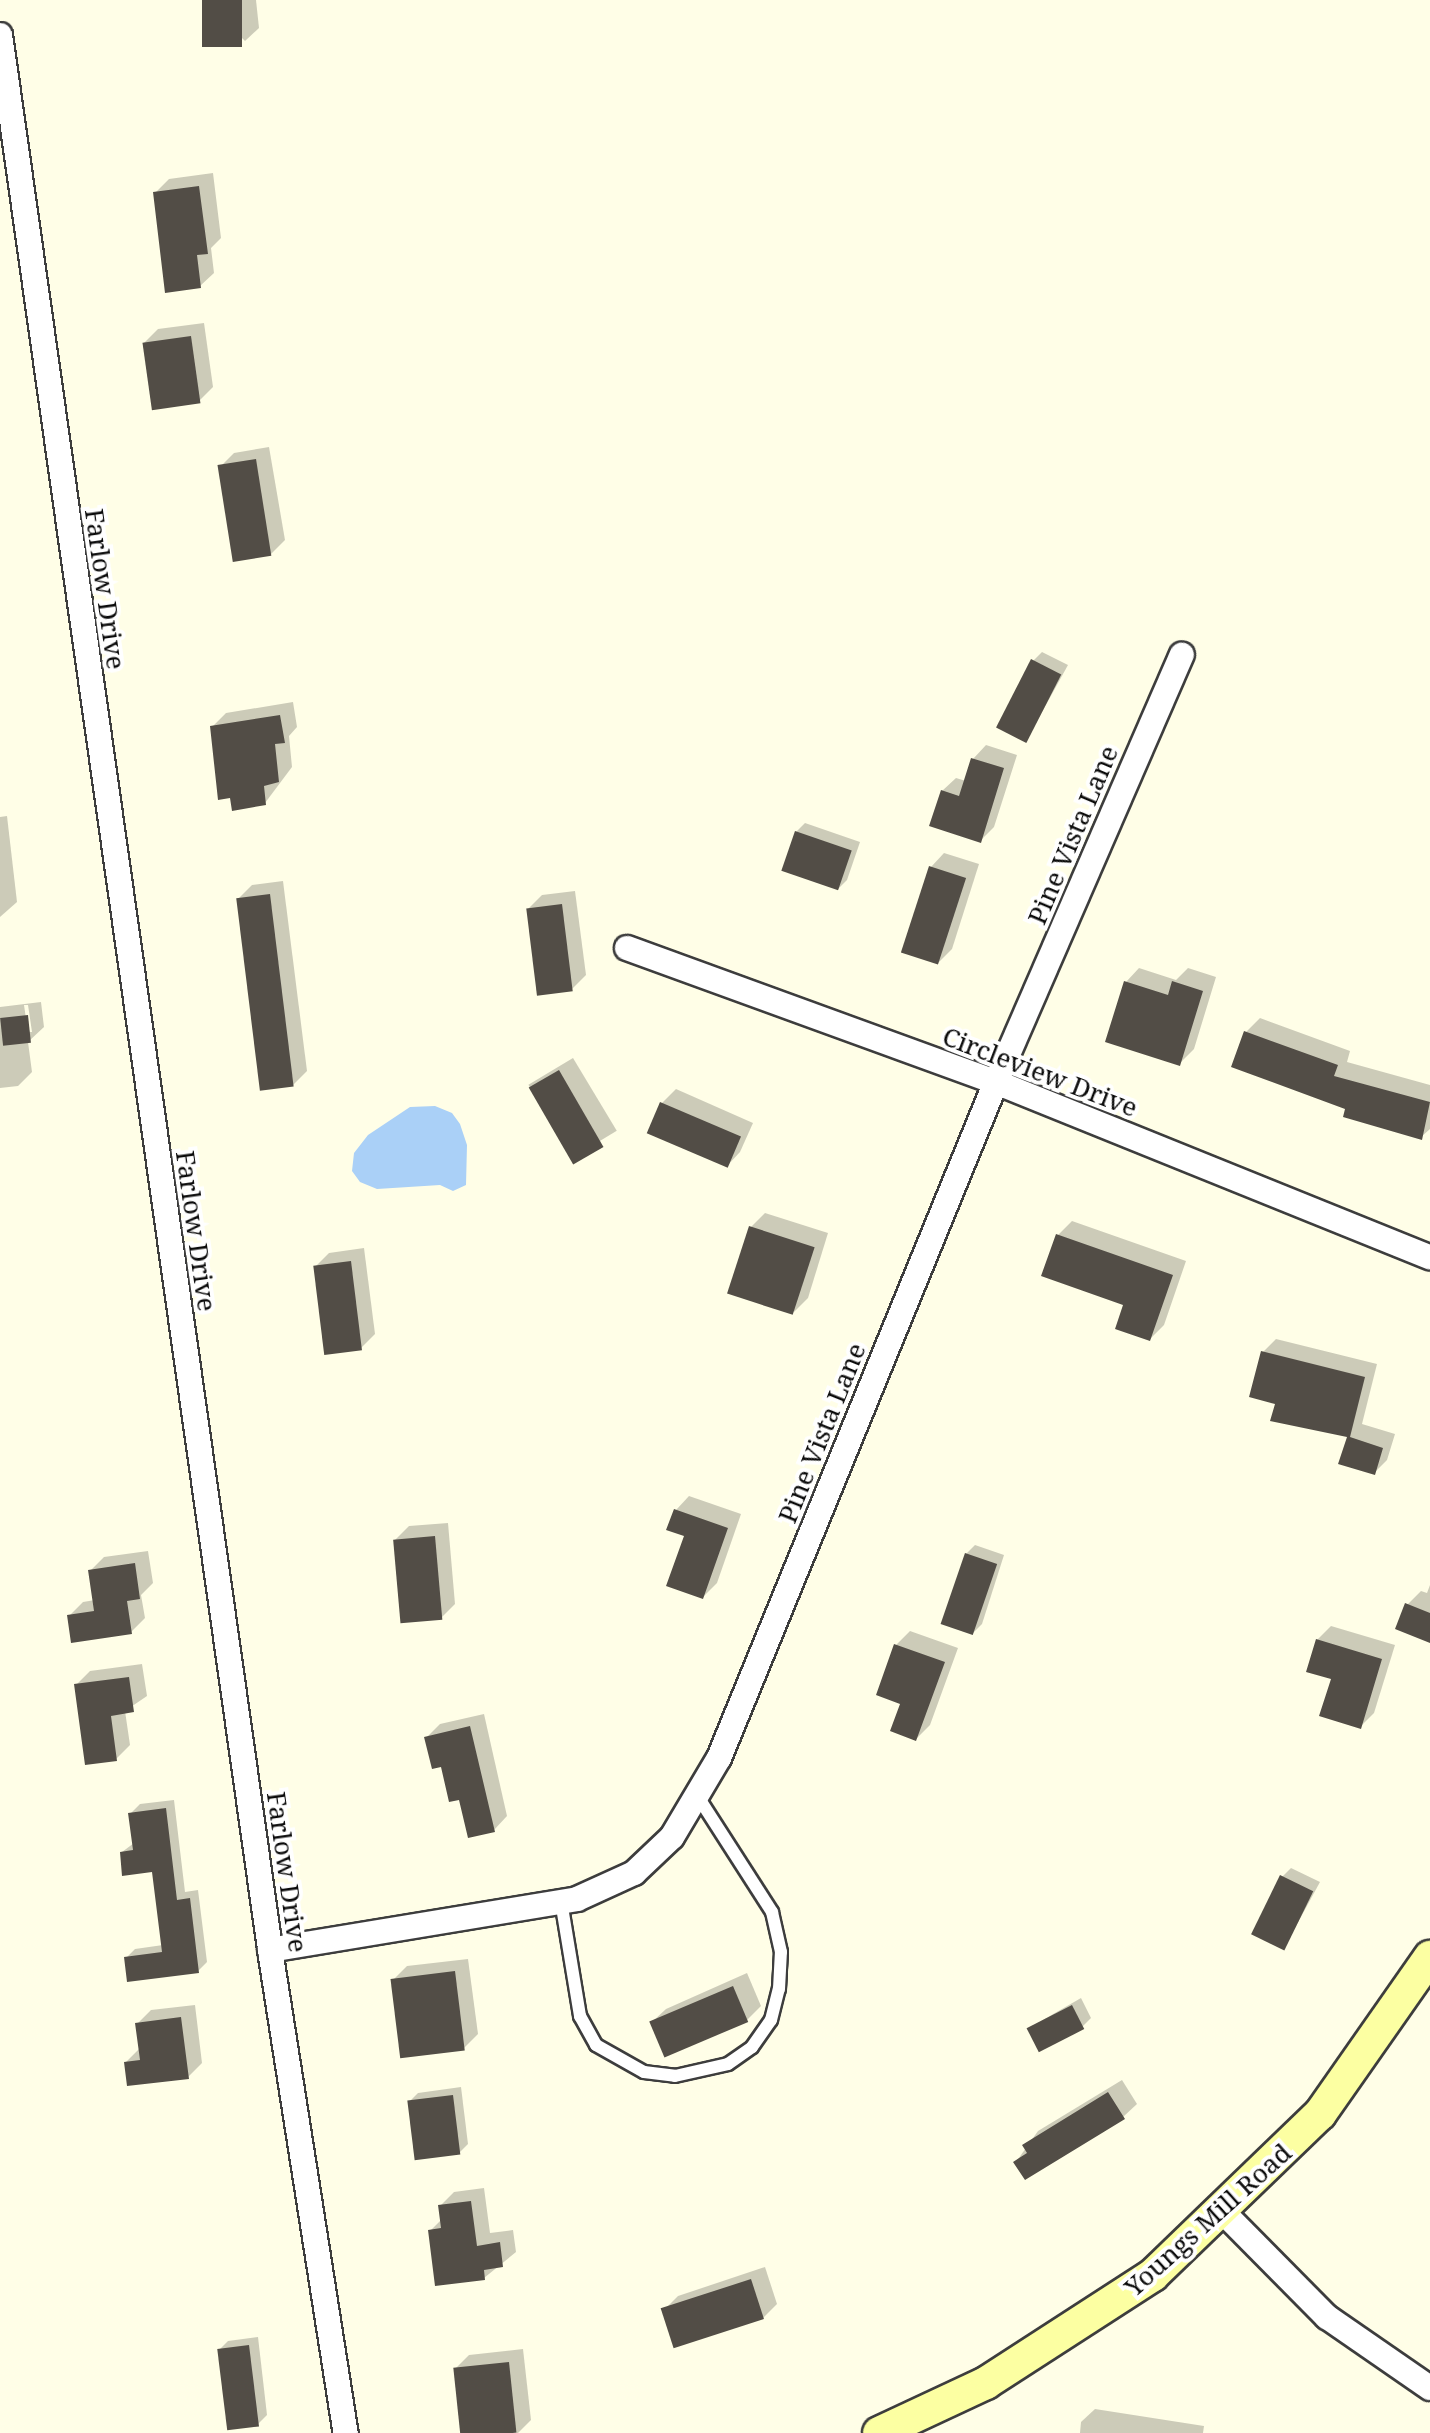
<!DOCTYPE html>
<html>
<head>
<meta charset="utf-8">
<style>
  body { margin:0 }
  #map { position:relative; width:1430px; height:2433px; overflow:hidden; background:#fffee7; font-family:"Noto Serif",serif }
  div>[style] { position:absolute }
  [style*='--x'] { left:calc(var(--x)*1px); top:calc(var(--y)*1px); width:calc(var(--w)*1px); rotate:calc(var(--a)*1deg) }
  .water>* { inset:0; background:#aad0f7 }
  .shadow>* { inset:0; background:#0003; transform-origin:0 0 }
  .building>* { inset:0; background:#524d46; transform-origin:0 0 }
  .roads { filter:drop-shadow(2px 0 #3d3d3d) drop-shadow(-2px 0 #3d3d3d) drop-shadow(0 2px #3d3d3d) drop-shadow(0 -2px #3d3d3d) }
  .lane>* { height:12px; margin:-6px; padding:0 6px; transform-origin:6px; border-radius:6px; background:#fff }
  .street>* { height:24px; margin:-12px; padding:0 12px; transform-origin:12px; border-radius:12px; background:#fff }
  .secondary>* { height:32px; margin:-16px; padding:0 16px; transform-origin:16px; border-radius:16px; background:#fcffa2 }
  span { translate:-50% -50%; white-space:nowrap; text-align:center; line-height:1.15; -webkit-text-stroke:8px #fff; paint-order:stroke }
  .street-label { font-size:26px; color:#0a0a0a }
</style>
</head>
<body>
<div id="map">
  <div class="water">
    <div style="clip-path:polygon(435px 1106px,452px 1113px,460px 1124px,467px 1145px,466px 1185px,453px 1191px,440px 1185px,377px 1189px,360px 1182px,352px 1171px,354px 1153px,368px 1135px,410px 1107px)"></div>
  </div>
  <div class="shadow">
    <div style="clip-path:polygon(204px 0,256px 0,259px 28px,245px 41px)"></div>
    <div style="clip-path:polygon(213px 173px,221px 238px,211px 248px,214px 273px,200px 286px,155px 193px,169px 179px)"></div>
    <div style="clip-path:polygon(204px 323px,213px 387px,199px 401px,144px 343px,158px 329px)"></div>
    <div style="clip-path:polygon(269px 447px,285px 540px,271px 554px,220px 467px,234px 453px)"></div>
    <div style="clip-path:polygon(1042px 652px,1068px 665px,1026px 741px,1033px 661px)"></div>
    <div style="clip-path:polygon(293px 702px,297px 727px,289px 736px,292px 767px,265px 803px,212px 727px,226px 713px)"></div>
    <div style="clip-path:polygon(986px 745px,1017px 755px,994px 827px,981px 840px,942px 791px,956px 778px,966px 781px,973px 759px)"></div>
    <div style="clip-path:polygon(7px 816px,17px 902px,0 917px,0 817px)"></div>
    <div style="clip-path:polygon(805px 823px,860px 842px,847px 880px,838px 889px,796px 832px)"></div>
    <div style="clip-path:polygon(944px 853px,979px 864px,952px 949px,938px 963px,931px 867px)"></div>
    <div style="clip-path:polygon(283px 881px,307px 1071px,293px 1085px,238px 899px,252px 885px)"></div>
    <div style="clip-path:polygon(575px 891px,586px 975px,572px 989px,528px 909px,542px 895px)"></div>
    <div style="clip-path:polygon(1139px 968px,1176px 980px,1188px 968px,1216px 977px,1194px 1049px,1180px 1063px,1126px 982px)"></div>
    <div style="clip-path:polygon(evenodd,41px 1002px,44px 1027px,28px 1042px,32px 1072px,18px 1086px,0 1088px,0 1007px,41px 1002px,24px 1005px,28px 1005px,32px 1032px,28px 1032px,24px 1005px)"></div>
    <div style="clip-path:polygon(1260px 1018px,1350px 1051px,1347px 1062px,1430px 1085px,1430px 1129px,1421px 1137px,1246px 1032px)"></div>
    <div style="left:573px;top:1058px;width:85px;height:52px;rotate:59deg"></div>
    <div style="clip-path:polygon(676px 1089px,753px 1123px,740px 1152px,727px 1166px,662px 1103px)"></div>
    <div style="clip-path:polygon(765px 1213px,828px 1233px,808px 1298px,794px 1312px,751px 1227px)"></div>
    <div style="clip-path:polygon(1072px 1221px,1186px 1261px,1164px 1325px,1150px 1339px,1126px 1304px,1058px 1235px)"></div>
    <div style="clip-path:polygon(364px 1248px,375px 1334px,361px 1348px,315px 1267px,329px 1253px)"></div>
    <div style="clip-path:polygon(1276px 1339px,1377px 1364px,1362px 1424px,1395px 1434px,1387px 1460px,1374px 1473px,1341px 1463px,1349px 1435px,1277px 1402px,1263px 1352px)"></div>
    <div style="clip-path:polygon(689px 1496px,741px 1514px,717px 1583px,703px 1597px,676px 1510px)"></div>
    <div style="clip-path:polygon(448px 1523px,455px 1604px,441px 1618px,395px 1540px,409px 1526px)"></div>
    <div style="clip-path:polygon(975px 1545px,1004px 1555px,982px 1624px,973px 1633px,966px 1554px)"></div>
    <div style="clip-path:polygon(148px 1551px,153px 1583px,141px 1595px,145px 1618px,131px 1632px,69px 1616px,83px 1602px,95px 1600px,90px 1571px,104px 1557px)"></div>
    <div style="clip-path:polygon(1430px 1585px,1430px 1641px,1407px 1605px,1421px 1591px,1427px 1593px)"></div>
    <div style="clip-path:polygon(1331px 1626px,1395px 1645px,1374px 1713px,1360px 1727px,1317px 1640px)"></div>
    <div style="clip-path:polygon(910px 1631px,958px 1648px,930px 1725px,916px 1739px,902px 1703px,879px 1694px,896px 1645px)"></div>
    <div style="clip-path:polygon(142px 1664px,147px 1696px,125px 1711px,130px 1745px,116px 1759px,76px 1685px,90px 1671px)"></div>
    <div style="clip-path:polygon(484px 1714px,507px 1816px,494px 1830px,460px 1798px,426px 1738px,440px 1724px)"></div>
    <div style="clip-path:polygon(174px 1800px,185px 1892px,198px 1890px,207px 1962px,198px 1971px,126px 1958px,135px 1949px,163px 1945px,154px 1870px,122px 1852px,134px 1843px,131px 1813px,140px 1804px)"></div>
    <div style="clip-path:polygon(1291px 1868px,1320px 1882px,1284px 1948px,1282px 1877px)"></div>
    <div style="clip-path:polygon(468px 1959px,478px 2034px,464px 2048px,393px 1980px,407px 1966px)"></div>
    <div style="clip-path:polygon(747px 1973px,761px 2006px,747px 2020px,666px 2055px,652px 2022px,666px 2009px)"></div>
    <div style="clip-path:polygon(1081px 1998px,1091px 2018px,1082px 2027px,1029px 2028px)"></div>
    <div style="clip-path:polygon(195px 2005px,202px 2063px,188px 2077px,126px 2062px,140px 2048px,137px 2024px,151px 2010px)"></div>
    <div style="clip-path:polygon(1122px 2080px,1137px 2104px,1123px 2117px,1016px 2162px,1038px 2131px)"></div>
    <div style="clip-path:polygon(461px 2087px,468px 2144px,459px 2153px,409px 2102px,418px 2093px)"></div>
    <div style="clip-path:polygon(484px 2188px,490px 2233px,513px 2230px,516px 2252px,484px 2278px,430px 2231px,442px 2219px,440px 2206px,454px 2192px)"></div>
    <div style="clip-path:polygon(765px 2267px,777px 2304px,763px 2318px,664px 2310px,678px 2296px)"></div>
    <div style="clip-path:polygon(258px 2337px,267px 2415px,258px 2424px,219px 2350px,228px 2341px)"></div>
    <div style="clip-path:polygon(523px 2349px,531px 2420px,518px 2433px,462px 2433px,455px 2369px,469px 2355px)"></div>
    <div style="clip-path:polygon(1095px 2409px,1204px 2426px,1203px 2433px,1080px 2433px,1081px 2422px)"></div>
  </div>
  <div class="building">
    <div style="left:202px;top:0;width:40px;height:47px"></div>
    <div style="clip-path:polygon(199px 186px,208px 254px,197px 255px,201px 288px,165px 293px,153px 192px)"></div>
    <div style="left:191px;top:336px;width:68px;height:49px;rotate:82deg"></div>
    <div style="left:256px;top:459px;width:98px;height:39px;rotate:81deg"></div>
    <div style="left:1031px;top:659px;width:34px;height:77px;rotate:27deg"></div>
    <div style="clip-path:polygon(280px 715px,285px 743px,275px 744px,279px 782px,264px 786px,266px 805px,232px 811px,230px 798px,218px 800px,210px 726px)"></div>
    <div style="clip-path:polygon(971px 758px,1004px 768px,981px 843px,929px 826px,941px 790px,959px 796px)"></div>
    <div style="left:795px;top:831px;width:60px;height:42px;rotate:19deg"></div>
    <div style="left:929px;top:866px;width:39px;height:91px;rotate:18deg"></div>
    <div style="left:270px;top:894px;width:194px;height:34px;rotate:83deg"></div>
    <div style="left:562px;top:904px;width:88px;height:36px;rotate:83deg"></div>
    <div style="clip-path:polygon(1124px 981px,1168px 995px,1172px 981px,1203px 991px,1180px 1066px,1105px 1042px)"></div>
    <div style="left:28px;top:1015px;width:28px;height:28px;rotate:84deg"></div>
    <div style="clip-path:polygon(1244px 1031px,1338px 1065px,1334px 1076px,1430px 1102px,1422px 1140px,1343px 1117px,1345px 1109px,1231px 1067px)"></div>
    <div style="left:559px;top:1070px;width:89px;height:35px;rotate:60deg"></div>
    <div style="left:660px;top:1102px;width:88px;height:34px;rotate:23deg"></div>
    <div style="left:749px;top:1226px;width:69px;height:71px;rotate:18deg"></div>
    <div style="clip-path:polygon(1056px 1234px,1173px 1275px,1150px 1341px,1115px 1329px,1123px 1305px,1041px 1276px)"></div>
    <div style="left:351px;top:1261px;width:90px;height:38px;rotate:83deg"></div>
    <div style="clip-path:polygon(1261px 1351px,1365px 1377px,1350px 1437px,1383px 1448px,1375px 1475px,1338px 1464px,1347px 1437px,1270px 1421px,1275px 1404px,1249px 1397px)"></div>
    <div style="clip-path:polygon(674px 1509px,728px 1528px,703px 1599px,666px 1586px,684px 1536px,666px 1530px)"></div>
    <div style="left:435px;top:1536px;width:84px;height:42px;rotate:85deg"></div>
    <div style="left:965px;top:1553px;width:34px;height:75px;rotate:19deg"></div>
    <div style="clip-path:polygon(135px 1563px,140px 1599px,127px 1601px,132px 1634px,71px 1643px,67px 1615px,94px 1611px,88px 1570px)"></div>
    <div style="clip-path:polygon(1405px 1603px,1430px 1613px,1430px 1643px,1395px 1629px)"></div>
    <div style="clip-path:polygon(1316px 1639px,1382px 1659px,1361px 1729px,1319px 1716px,1331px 1679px,1306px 1672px)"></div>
    <div style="clip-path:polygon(894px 1644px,945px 1662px,916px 1741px,890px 1731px,900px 1704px,876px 1695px)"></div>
    <div style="clip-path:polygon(129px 1677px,134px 1712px,111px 1716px,117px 1761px,85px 1765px,74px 1684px)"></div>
    <div style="clip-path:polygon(470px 1726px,495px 1832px,468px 1838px,459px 1800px,449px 1802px,441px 1767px,432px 1769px,424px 1737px)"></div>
    <div style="clip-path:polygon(166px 1808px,177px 1900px,190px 1898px,199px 1973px,127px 1982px,124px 1957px,162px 1952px,152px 1872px,122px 1876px,120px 1852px,133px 1850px,128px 1813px)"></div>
    <div style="left:1280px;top:1875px;width:37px;height:66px;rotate:26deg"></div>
    <div style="left:455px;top:1971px;width:80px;height:65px;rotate:83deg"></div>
    <div style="left:733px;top:1986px;width:39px;height:91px;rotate:67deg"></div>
    <div style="left:1072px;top:2005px;width:27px;height:51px;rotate:63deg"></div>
    <div style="clip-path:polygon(181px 2017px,189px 2079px,127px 2086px,124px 2062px,140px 2060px,135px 2023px)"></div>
    <div style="clip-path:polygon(1108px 2092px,1125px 2119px,1025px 2180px,1013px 2162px,1027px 2153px,1022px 2145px)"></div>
    <div style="left:453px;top:2095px;width:60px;height:46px;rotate:83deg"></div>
    <div style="clip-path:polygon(471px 2201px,477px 2246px,500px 2242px,503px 2267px,484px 2270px,485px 2280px,435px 2286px,428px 2230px,441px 2228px,438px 2205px)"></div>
    <div style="left:751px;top:2279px;width:42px;height:95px;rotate:72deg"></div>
    <div style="left:249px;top:2345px;width:82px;height:32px;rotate:83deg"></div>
    <div style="left:509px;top:2362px;width:71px;height:56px;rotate:84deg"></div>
  </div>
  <div class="roads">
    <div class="lane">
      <div style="--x:561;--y:1901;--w:117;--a:80.6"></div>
      <div style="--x:580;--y:2016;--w:33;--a:61"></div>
      <div style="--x:596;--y:2045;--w:55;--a:29.4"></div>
      <div style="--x:644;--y:2072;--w:31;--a:7"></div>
      <div style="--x:675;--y:2076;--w:54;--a:-12.8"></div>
      <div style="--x:728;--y:2064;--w:29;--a:-35"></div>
      <div style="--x:752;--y:2047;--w:33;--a:-55"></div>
      <div style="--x:771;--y:2020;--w:32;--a:-76"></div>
      <div style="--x:779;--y:1989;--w:37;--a:-87"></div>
      <div style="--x:781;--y:1952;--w:41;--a:-102.7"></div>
      <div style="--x:772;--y:1912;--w:139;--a:-122.7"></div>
    </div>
    <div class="street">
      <div style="--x:0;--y:35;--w:1934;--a:81.97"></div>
      <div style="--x:270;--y:1950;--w:489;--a:81.1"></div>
      <div style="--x:627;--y:948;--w:393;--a:20"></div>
      <div style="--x:996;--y:1082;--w:468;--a:22"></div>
      <div style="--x:270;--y:1950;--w:311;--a:-9.4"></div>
      <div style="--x:577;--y:1899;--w:63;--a:-24.5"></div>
      <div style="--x:634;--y:1873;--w:52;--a:-43.5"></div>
      <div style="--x:672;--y:1837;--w:92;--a:-59.3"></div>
      <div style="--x:719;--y:1758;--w:731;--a:-67.72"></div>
      <div style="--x:996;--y:1082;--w:466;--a:-66.5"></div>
      <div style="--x:1223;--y:2212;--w:148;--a:45.3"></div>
      <div style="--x:1327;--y:2317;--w:125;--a:34.6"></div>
    </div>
    <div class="secondary">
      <div style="--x:879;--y:2433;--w:118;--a:-25"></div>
      <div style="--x:986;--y:2383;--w:199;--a:-32.9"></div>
      <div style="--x:1153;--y:2275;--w:232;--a:-44"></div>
      <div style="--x:1320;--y:2114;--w:192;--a:-55"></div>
    </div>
  </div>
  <div class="street-label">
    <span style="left:105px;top:589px;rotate:82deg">Farlow Drive</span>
    <span style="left:1073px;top:835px;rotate:-67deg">Pine Vista Lane</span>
    <span style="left:1040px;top:1072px;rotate:21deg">Circleview Drive</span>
    <span style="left:196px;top:1231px;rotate:82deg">Farlow Drive</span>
    <span style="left:822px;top:1433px;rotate:-68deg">Pine Vista Lane</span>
    <span style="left:287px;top:1872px;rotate:82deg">Farlow Drive</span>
    <span style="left:1208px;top:2220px;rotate:-42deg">Youngs Mill Road</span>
  </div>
</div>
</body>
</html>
